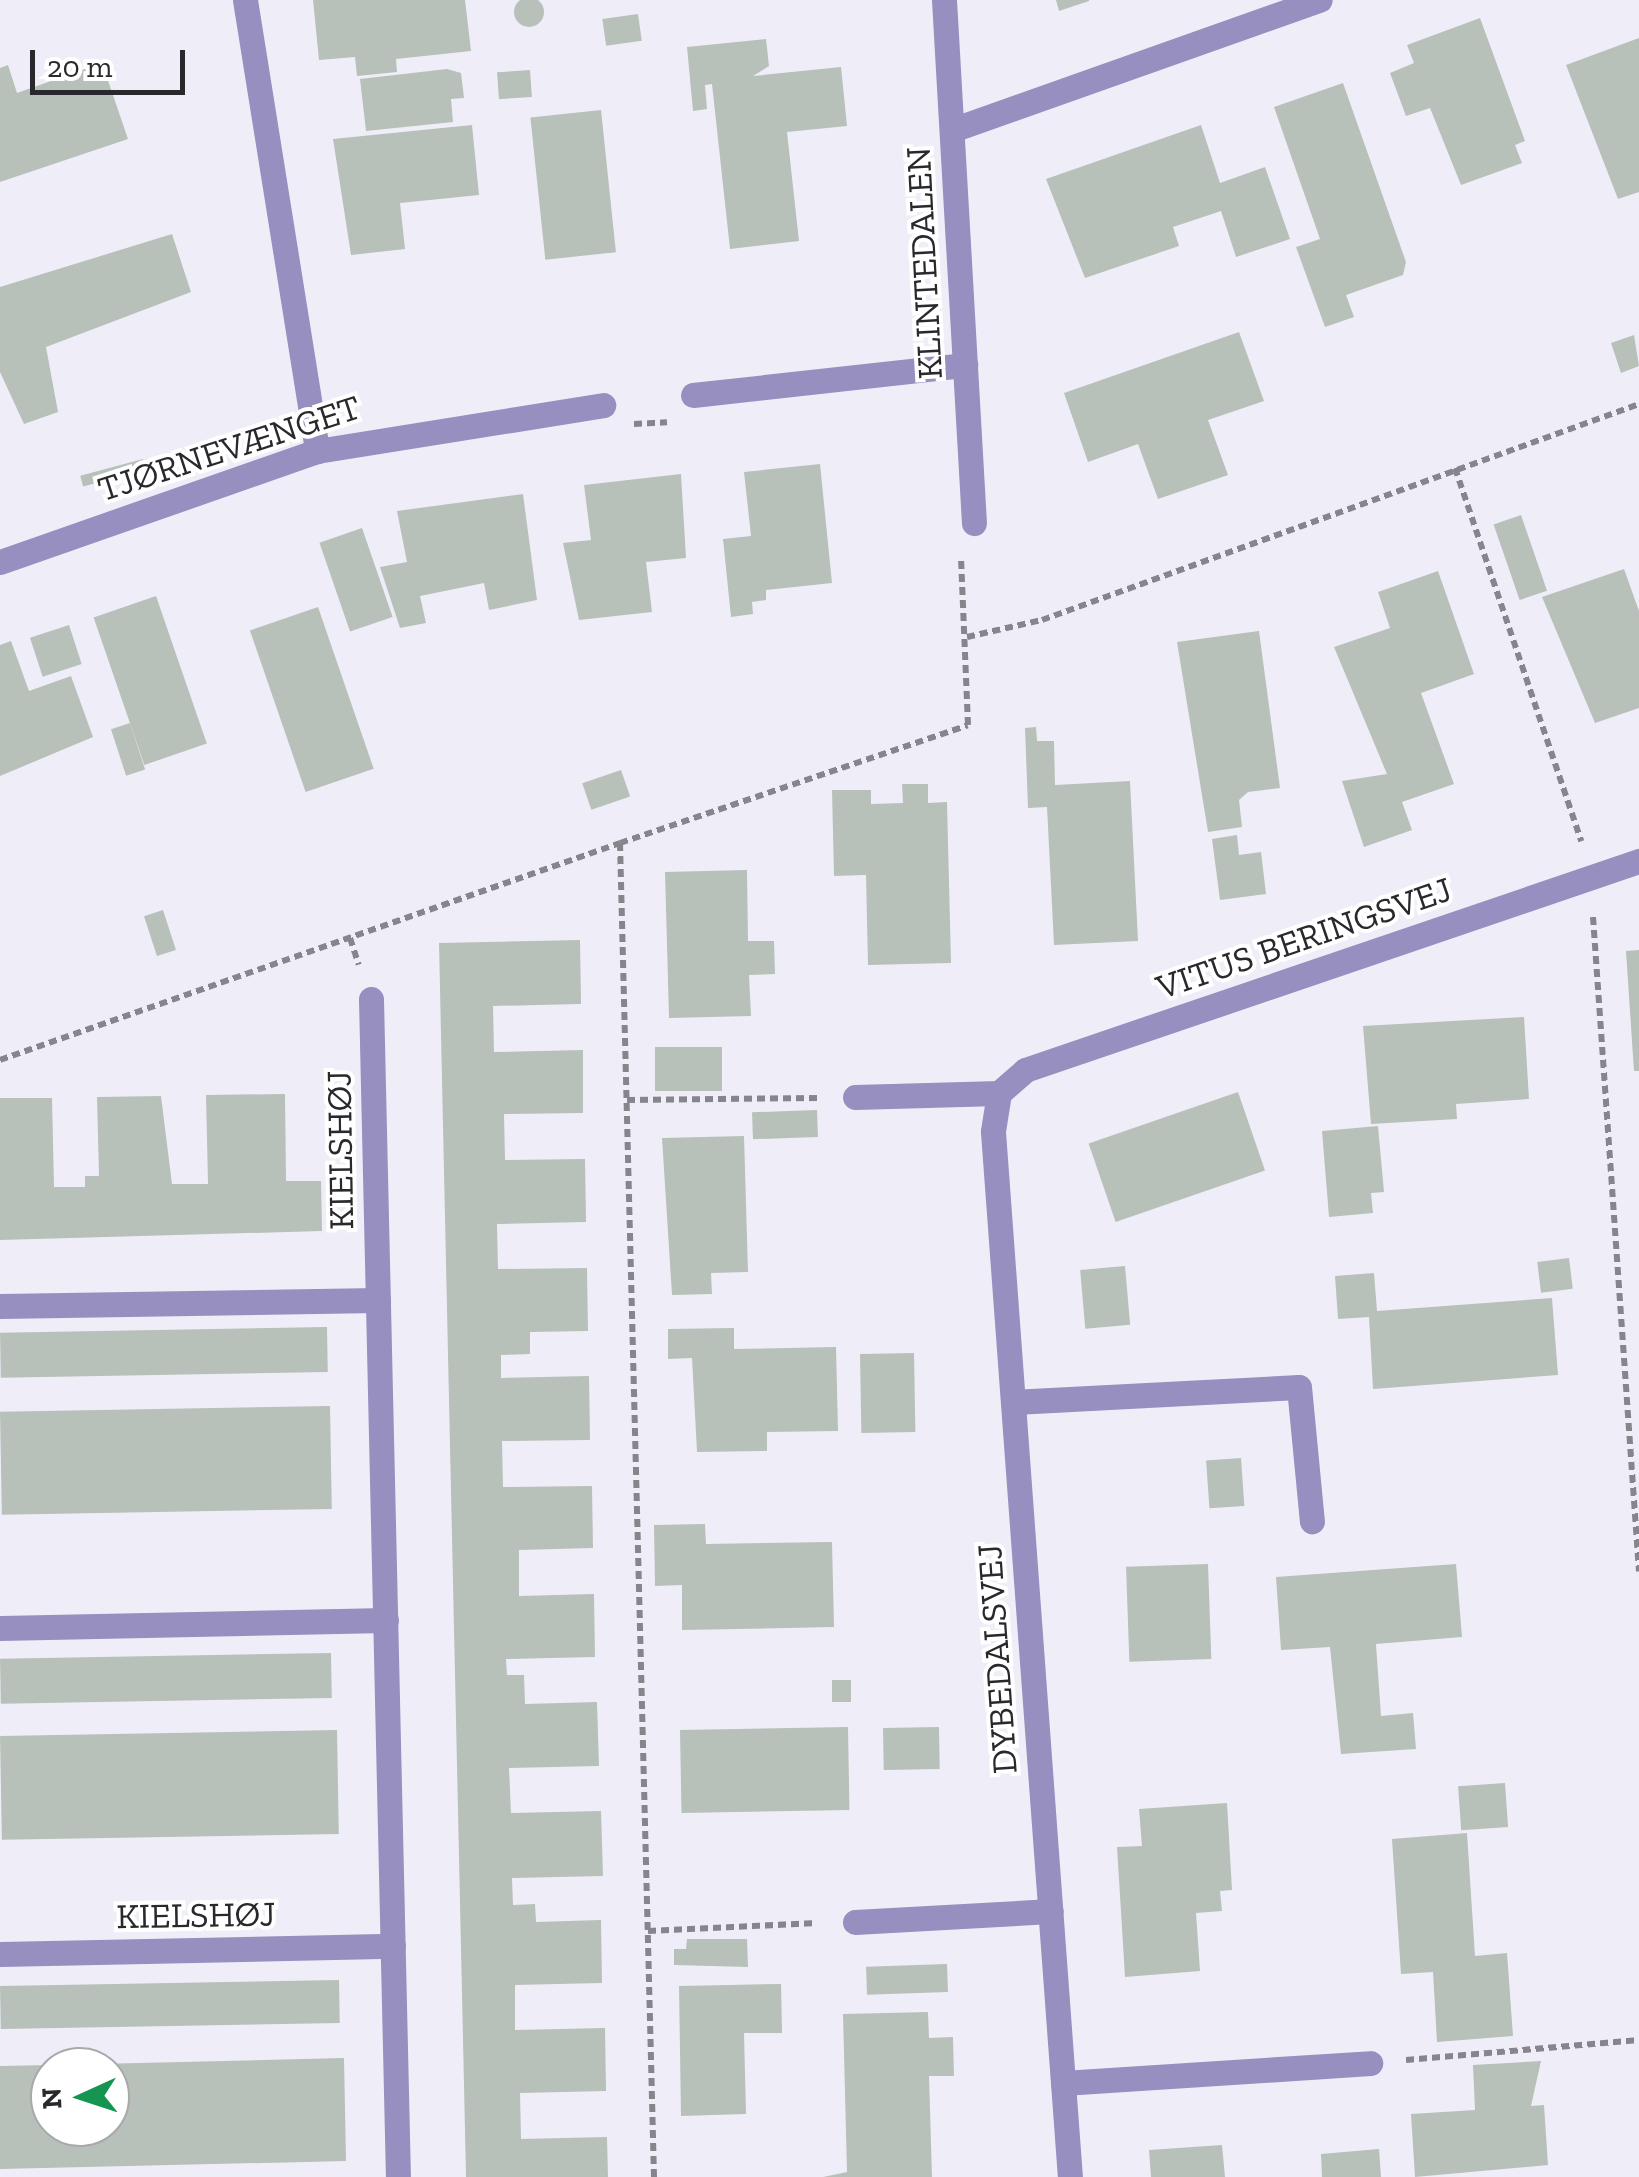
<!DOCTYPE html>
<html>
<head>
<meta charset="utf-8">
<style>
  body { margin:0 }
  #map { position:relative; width:1639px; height:2177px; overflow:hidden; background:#efeef8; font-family:"Zilla Slab",serif }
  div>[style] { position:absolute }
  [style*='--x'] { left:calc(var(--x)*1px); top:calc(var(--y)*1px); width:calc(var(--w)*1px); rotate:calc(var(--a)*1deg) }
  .building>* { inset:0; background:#b7c0b9; transform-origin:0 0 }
  .round { border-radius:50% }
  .path>* { height:6px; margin-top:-3px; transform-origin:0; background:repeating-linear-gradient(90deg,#86858c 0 8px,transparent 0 13px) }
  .street>* { height:25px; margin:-12.5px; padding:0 12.5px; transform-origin:12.5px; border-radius:12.5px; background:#978fbf }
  span { translate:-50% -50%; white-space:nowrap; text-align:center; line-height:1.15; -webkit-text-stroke:8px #fff; paint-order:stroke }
  .street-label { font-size:35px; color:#29282c }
  .north { position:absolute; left:30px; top:2047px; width:100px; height:100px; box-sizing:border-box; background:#fff; border:2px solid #a9a9ab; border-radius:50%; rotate:267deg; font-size:28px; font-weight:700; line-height:40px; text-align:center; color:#29282c }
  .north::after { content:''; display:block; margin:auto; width:35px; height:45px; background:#169452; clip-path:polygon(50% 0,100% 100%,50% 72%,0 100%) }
  .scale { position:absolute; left:30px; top:50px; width:155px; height:45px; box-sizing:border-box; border:5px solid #29282c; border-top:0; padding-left:12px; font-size:30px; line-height:35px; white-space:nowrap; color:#29282c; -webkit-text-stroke:8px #fff; paint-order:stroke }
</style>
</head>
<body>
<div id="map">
  <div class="building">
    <div class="round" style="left:514px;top:-3px;width:30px;height:30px"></div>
    <div style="clip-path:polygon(313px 0,465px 0,471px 51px,396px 59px,397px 72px,357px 76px,355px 57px,319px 60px)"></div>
    <div style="clip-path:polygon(1056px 0,1089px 0,1089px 1px,1059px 11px)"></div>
    <div style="left:638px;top:14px;width:27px;height:36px;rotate:82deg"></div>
    <div style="clip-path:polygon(1480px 18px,1525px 141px,1515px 145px,1522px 163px,1461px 185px,1430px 108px,1406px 116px,1390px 73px,1414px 63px,1407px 45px)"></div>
    <div style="clip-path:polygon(1639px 38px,1639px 192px,1618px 199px,1566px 65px)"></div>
    <div style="clip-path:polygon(766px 39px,769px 66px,753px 76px,841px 67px,847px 126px,787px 132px,799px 241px,730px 249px,712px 84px,705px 85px,707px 109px,693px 111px,687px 47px)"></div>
    <div style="clip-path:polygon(102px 63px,128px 139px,0 182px,0 68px,8px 65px,17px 93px)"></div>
    <div style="clip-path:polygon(447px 69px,461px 73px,464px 98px,451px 99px,453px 122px,366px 131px,360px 79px)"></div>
    <div style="left:530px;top:70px;width:27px;height:33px;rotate:86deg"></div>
    <div style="clip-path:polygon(1343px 83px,1406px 262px,1403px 275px,1346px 295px,1354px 317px,1325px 327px,1296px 247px,1320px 239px,1274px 107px)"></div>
    <div style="left:601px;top:110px;width:143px;height:71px;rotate:84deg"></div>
    <div style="clip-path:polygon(472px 125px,479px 195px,400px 203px,405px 249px,351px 255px,333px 139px)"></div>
    <div style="clip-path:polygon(1201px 125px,1220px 183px,1265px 167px,1290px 239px,1236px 257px,1221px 211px,1173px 227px,1179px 246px,1085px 278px,1046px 179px)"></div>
    <div style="clip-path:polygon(172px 234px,191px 292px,46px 347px,58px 412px,24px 424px,0 372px,0 287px)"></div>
    <div style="clip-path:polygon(1239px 332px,1264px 401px,1208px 420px,1228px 475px,1158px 499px,1138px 444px,1088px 462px,1064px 393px)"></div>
    <div style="clip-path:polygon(1634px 335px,1639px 366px,1621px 373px,1611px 343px)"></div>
    <div style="left:143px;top:459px;width:11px;height:65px;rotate:75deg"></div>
    <div style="clip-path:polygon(820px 464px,832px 583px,766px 590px,766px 600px,752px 602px,753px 614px,731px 617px,723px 539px,751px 536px,744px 472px)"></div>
    <div style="clip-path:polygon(681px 474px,686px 558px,646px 562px,652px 612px,579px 620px,563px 543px,591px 540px,584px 485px)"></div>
    <div style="clip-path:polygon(523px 494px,537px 600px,489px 610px,484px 583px,420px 596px,426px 623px,400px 628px,380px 567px,407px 562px,397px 511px)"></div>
    <div style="left:1521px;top:515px;width:80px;height:29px;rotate:71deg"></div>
    <div style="left:362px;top:528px;width:94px;height:45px;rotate:71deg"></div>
    <div style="clip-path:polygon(1624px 569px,1639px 611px,1639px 708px,1595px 723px,1542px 597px)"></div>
    <div style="clip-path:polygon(1438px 571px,1474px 674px,1421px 693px,1454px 784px,1402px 802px,1412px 830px,1364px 847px,1342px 781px,1387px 774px,1334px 647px,1390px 628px,1378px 592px)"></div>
    <div style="left:156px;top:596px;width:156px;height:66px;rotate:71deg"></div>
    <div style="left:318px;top:607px;width:171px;height:72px;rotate:71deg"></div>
    <div style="left:69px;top:625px;width:41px;height:41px;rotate:72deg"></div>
    <div style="clip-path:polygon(1259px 631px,1280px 788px,1248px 792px,1239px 800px,1242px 827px,1208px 832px,1177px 642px)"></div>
    <div style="clip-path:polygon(11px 641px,29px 691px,71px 676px,93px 737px,0 776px,0 645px)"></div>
    <div style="left:130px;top:723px;width:49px;height:20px;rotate:72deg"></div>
    <div style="clip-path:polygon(1036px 727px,1037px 741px,1054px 741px,1055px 785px,1130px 781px,1138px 941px,1054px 945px,1047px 807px,1028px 808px,1025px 728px)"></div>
    <div style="left:621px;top:770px;width:28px;height:41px;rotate:71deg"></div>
    <div style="clip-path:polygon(902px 784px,928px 784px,928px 803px,947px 802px,951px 963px,868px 965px,866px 875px,834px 876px,832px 790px,871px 790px,871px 804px,903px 803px)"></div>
    <div style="clip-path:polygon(1237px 835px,1239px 855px,1261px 852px,1266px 894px,1220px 900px,1212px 839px)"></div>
    <div style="clip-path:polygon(747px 870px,748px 941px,774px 941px,775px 974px,749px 975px,751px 1016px,669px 1018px,665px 872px)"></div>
    <div style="left:163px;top:910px;width:42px;height:20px;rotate:72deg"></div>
    <div style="clip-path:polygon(580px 940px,581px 1004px,493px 1006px,494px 1052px,583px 1050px,583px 1113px,504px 1114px,505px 1160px,585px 1159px,586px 1222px,497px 1224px,498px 1269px,587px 1268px,588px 1331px,530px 1332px,530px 1354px,501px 1355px,501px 1378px,589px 1376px,590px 1440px,502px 1441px,503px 1487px,592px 1486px,593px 1548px,519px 1550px,519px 1596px,594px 1594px,595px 1657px,506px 1659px,507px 1675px,524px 1675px,525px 1704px,597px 1702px,599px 1766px,509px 1768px,511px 1813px,601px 1811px,603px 1876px,512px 1878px,513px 1905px,535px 1904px,536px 1922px,601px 1920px,602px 1983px,515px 1985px,515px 2030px,605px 2028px,606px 2091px,520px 2093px,521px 2139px,607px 2137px,608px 2177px,466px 2177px,439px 943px)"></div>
    <div style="clip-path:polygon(1639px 950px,1639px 1071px,1634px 1071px,1626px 951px)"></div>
    <div style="clip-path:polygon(1524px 1017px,1529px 1099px,1456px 1104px,1457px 1119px,1371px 1124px,1363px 1026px)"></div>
    <div style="left:655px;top:1047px;width:67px;height:44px"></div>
    <div style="left:1238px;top:1092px;width:83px;height:158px;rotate:71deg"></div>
    <div style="clip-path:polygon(285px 1094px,286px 1181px,321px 1181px,322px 1231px,0 1240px,0 1098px,52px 1098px,54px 1187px,85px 1187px,85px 1176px,99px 1176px,97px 1097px,161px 1096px,172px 1184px,208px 1184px,206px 1095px)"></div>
    <div style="left:817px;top:1110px;width:27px;height:65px;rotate:88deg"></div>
    <div style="clip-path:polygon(1378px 1126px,1384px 1192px,1371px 1193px,1373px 1213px,1329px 1217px,1322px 1131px)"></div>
    <div style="clip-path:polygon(744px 1136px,748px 1272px,711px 1273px,712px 1294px,672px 1295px,662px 1138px)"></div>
    <div style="left:1569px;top:1258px;width:31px;height:32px;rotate:83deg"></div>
    <div style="left:1125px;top:1266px;width:59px;height:45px;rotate:85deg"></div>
    <div style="clip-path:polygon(1374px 1273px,1377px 1311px,1552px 1298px,1558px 1375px,1373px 1389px,1369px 1317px,1338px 1319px,1335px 1276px)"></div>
    <div style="left:327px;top:1327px;width:45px;height:327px;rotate:89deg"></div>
    <div style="clip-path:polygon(734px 1328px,734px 1349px,836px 1347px,838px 1431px,767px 1432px,767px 1451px,697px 1452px,692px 1358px,668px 1359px,668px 1329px)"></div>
    <div style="left:914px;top:1353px;width:79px;height:54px;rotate:89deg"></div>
    <div style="left:330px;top:1406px;width:103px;height:330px;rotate:89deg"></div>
    <div style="left:1241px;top:1458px;width:48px;height:35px;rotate:86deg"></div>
    <div style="clip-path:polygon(705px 1524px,706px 1544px,832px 1542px,834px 1627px,682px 1630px,682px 1585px,655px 1586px,654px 1525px)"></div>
    <div style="left:1208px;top:1564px;width:95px;height:82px;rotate:88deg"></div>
    <div style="clip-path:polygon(1456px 1564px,1462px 1637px,1376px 1644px,1381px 1716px,1413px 1713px,1416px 1749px,1341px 1754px,1330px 1647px,1281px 1650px,1276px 1577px)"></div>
    <div style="left:331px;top:1653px;width:45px;height:331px;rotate:89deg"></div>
    <div style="left:832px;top:1680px;width:19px;height:22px"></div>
    <div style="left:848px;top:1727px;width:83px;height:168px;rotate:89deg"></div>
    <div style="left:939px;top:1727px;width:42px;height:56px;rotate:89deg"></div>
    <div style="left:337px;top:1730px;width:104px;height:337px;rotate:89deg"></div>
    <div style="left:1505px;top:1783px;width:44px;height:47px;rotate:86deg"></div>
    <div style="clip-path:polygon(1227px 1803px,1232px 1890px,1220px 1891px,1222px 1911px,1196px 1913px,1200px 1971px,1125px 1977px,1117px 1847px,1142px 1846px,1139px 1809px)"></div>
    <div style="clip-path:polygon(1467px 1833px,1475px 1956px,1507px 1953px,1513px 2036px,1437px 2042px,1433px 1972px,1401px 1974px,1392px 1839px)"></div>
    <div style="clip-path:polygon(687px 1939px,747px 1939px,748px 1967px,674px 1965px,674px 1949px,686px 1949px)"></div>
    <div style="left:947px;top:1964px;width:28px;height:81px;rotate:88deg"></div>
    <div style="left:339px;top:1980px;width:43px;height:339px;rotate:89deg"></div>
    <div style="clip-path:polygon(781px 1984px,782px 2033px,744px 2033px,746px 2114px,681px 2116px,679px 1986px)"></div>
    <div style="clip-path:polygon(928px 2012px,929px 2038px,953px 2037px,954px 2076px,929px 2076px,932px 2177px,823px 2177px,847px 2172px,843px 2014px)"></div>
    <div style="clip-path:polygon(344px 2058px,346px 2161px,0 2169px,0 2066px,50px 2065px,50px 2127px,110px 2127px,110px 2067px,96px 2064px)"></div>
    <div style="clip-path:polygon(1541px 2061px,1531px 2106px,1544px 2105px,1548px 2165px,1415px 2177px,1411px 2114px,1475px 2110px,1473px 2065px)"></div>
    <div style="clip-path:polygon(1222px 2145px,1225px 2177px,1151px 2177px,1149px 2150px)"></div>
    <div style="clip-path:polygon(1379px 2149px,1381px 2177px,1322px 2177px,1321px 2154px)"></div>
  </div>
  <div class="path">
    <div style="--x:634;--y:424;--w:33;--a:-3"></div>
    <div style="--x:1455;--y:468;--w:394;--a:71.3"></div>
    <div style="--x:967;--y:637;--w:77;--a:-12.8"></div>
    <div style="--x:1042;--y:620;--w:635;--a:-19.89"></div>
    <div style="--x:1593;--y:917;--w:656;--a:85.98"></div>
    <div style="--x:350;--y:938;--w:28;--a:72"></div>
    <div style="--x:0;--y:1060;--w:657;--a:-19.29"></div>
    <div style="--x:627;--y:1100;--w:194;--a:-0.6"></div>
    <div style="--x:648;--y:1931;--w:169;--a:-2.7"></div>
    <div style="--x:1406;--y:2060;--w:234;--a:-4.9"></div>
    <div style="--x:654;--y:2177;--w:1334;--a:-91.46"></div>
    <div style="--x:620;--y:843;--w:367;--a:-18.7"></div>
    <div style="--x:968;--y:725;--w:167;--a:-92.4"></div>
  </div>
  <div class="street">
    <div style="--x:245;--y:0;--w:457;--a:80.9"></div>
    <div style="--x:944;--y:0;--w:524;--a:86.72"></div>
    <div style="--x:952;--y:130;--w:390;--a:-19.5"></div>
    <div style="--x:693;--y:395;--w:274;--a:-6.3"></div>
    <div style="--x:0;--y:562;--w:336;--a:-19.3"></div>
    <div style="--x:317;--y:451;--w:290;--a:-9.1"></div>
    <div style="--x:371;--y:999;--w:1178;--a:88.69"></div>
    <div style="--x:999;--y:1093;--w:39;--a:99"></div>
    <div style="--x:993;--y:1132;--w:1048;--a:85.79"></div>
    <div style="--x:999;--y:1093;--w:35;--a:-41"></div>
    <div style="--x:1025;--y:1070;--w:649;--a:-18.8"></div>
    <div style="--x:855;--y:1097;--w:144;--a:-1.6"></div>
    <div style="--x:0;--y:1306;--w:378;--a:-0.9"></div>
    <div style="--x:1013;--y:1402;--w:286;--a:-3"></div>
    <div style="--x:1299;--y:1387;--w:135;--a:84.5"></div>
    <div style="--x:0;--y:1628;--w:386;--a:-1.2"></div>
    <div style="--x:855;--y:1922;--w:196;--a:-3.2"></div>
    <div style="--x:0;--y:1954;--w:393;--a:-1.2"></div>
    <div style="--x:1063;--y:2083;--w:308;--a:-3.7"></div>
  </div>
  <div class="street-label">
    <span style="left:924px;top:263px;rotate:-93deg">KLINTEDALEN</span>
    <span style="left:229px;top:448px;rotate:-18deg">TJØRNEVÆNGET</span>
    <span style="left:1304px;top:938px;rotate:-19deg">VITUS BERINGSVEJ</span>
    <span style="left:340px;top:1150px;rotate:-91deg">KIELSHØJ</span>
    <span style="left:997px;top:1659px;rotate:-94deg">DYBEDALSVEJ</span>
    <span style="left:196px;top:1915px;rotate:-1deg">KIELSHØJ</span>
  </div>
  <div class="north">N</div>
  <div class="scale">20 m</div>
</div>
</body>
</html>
